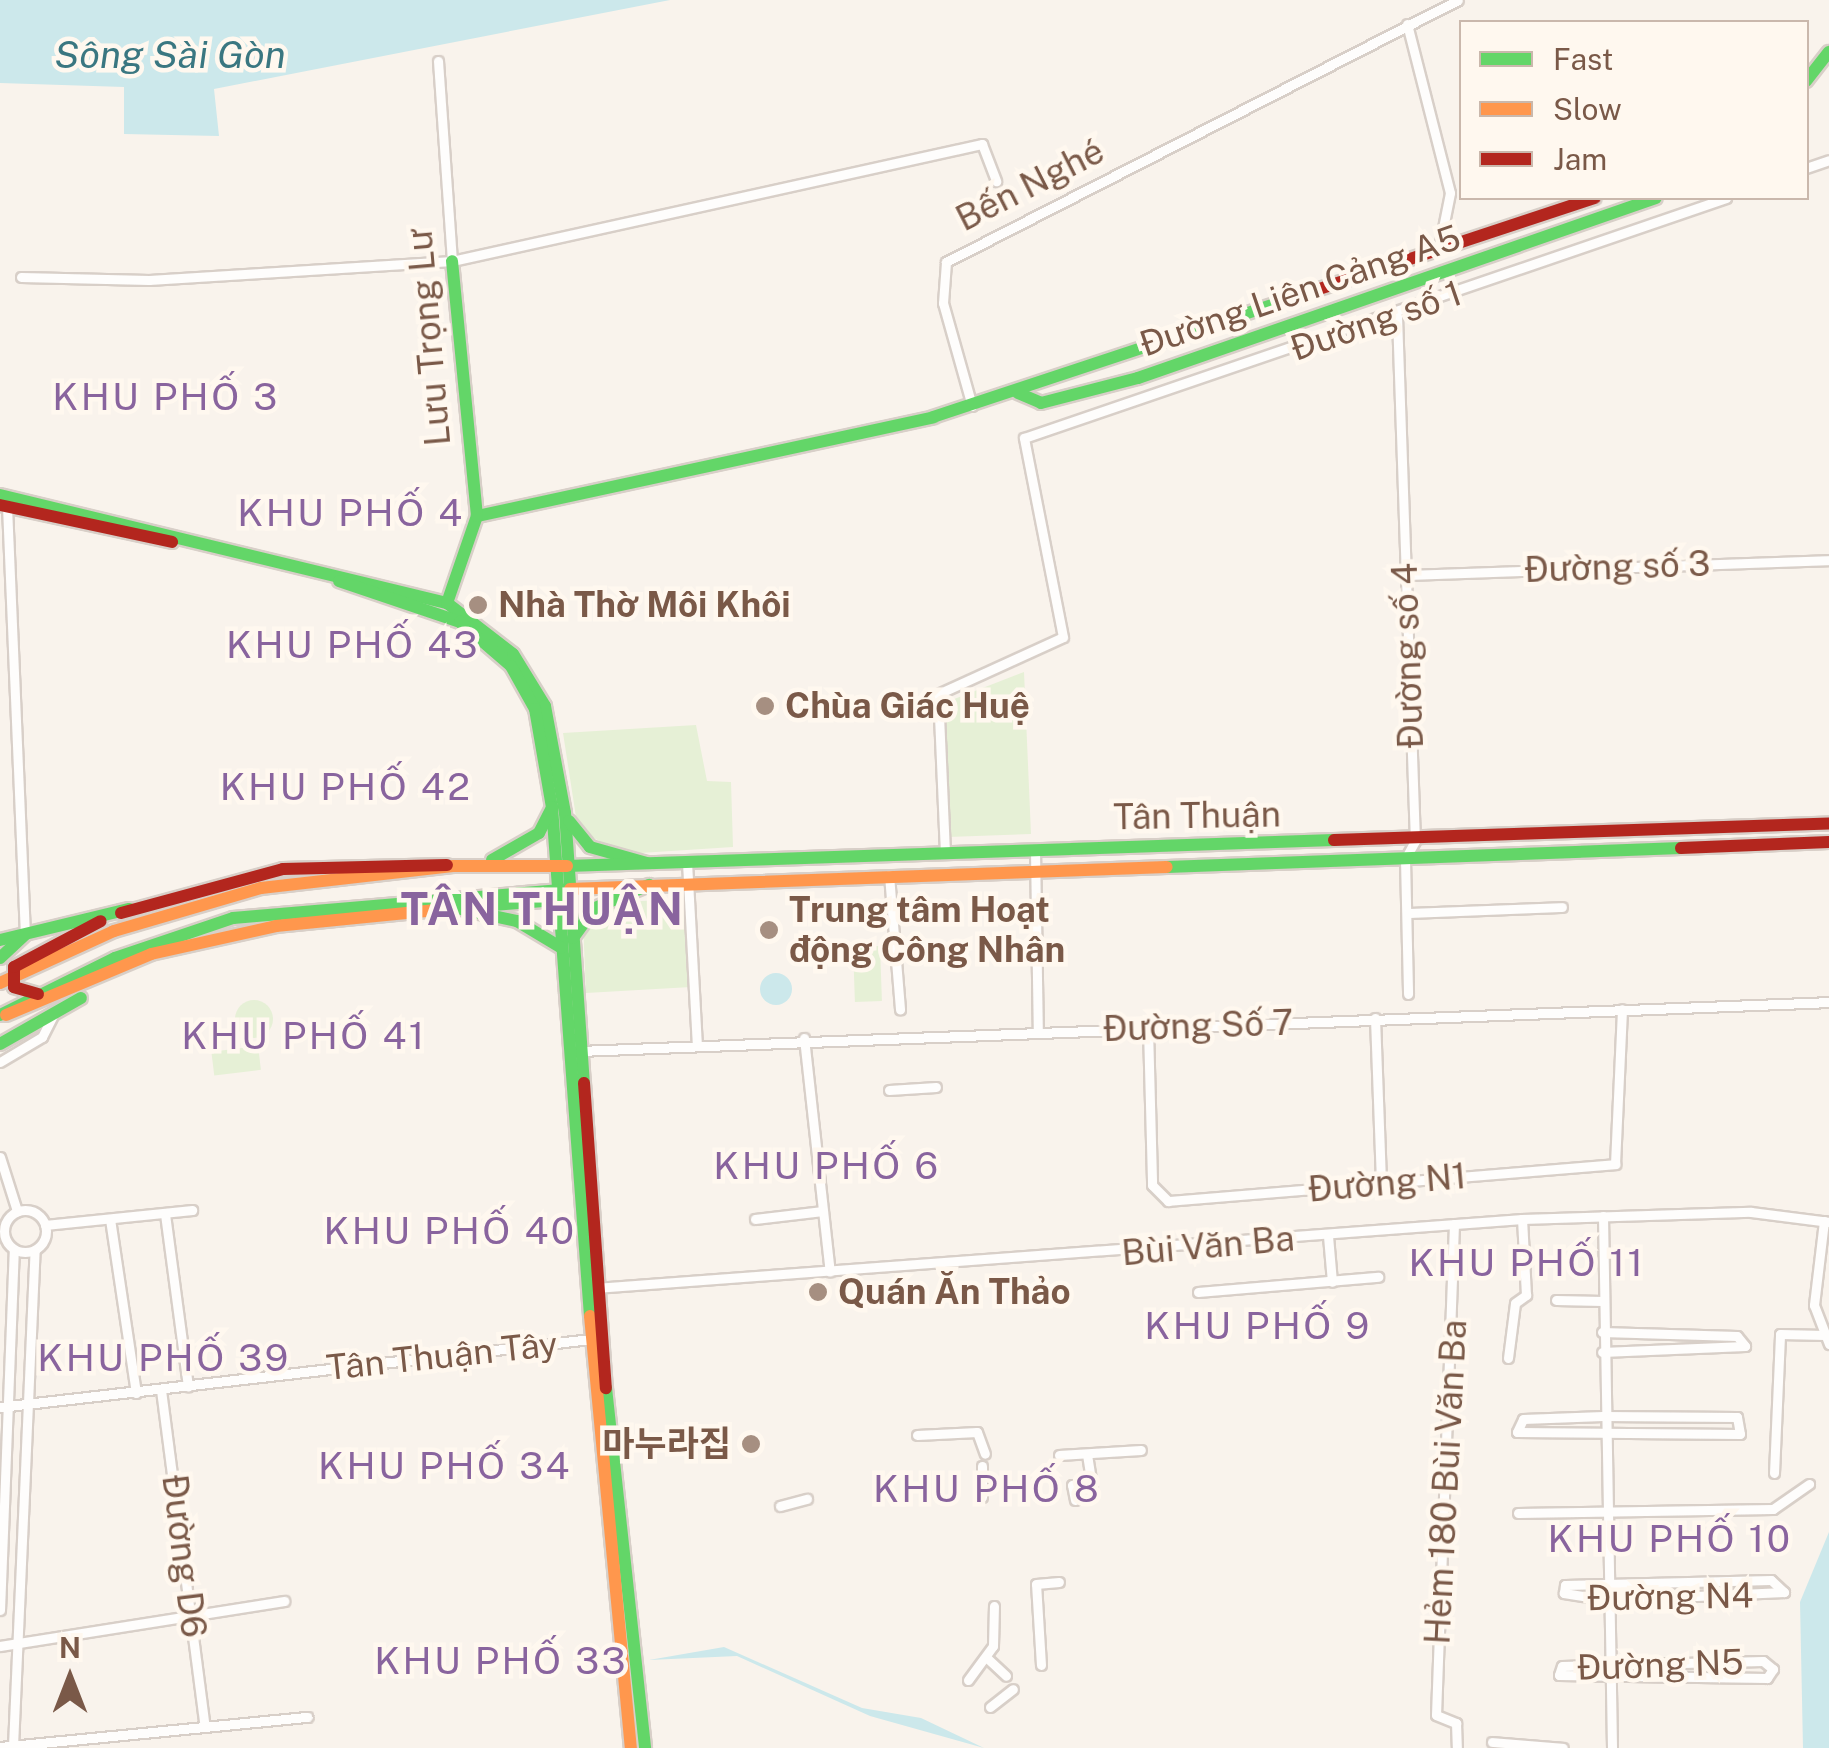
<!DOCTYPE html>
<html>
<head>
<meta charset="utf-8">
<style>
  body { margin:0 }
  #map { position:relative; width:1829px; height:1748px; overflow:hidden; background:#f9f3ec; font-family:"Public Sans","Noto Sans KR",sans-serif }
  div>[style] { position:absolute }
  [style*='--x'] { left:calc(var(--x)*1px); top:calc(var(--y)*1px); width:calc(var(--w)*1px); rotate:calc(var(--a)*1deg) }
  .green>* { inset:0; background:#e6f0d6; transform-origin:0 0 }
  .round { border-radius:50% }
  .water>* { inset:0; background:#cce8eb }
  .roads { filter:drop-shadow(2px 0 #d8cfc8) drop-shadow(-2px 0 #d8cfc8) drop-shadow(0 2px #d8cfc8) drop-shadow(0 -2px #d8cfc8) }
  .street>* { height:9px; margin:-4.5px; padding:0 4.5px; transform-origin:4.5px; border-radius:4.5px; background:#fefdfc }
  .street>.ring { margin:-4.5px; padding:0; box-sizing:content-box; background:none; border:9px solid #fefdfc; border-radius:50% }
  .fast>* { height:12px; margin:-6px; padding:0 6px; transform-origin:6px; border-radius:6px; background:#63d668 }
  .slow>* { height:12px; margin:-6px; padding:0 6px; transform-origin:6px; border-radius:6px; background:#ff974d }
  .jam>* { height:12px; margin:-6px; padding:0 6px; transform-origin:6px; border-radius:6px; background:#b3261e }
  .dots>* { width:28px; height:28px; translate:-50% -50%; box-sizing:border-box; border:5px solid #fff8ef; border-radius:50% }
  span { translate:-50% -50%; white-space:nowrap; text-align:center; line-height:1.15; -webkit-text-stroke:9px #fff8ef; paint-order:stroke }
  .street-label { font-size:35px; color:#7a5948 }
  .poi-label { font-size:35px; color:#7a5948; font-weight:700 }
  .left { translate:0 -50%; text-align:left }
  .right { translate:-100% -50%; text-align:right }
  .water-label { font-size:38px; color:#3a7781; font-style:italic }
  .neighbourhood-label { font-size:38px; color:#89649e; letter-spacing:2.5px }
  .district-label { font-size:45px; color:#89649e; font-weight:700; letter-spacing:2.5px }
  .legend { position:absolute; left:1459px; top:20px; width:350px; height:180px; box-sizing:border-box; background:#fff8ef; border:2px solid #cab8ac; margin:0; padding:12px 18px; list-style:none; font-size:30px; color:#7a5948 }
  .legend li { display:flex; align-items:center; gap:20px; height:50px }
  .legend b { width:50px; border:2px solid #cab8ac }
  .north { position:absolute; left:20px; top:1628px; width:100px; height:100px; -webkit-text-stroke:8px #fff8ef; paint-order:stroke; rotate:0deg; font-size:28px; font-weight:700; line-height:40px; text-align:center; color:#7a5948 }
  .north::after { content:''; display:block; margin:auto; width:35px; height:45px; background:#7a5948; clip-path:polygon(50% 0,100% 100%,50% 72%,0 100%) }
</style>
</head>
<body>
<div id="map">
  <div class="green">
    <div style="clip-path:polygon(1024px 672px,1031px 834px,948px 837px,944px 703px)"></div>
    <div style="clip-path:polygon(696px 725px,707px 781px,731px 782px,733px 847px,625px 854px,578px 830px,563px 733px)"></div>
    <div style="clip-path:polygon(685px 899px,691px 987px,586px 993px,583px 923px,619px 902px)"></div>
    <div style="left:880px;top:946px;width:55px;height:27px;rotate:88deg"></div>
    <div class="round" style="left:235px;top:1000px;width:38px;height:38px"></div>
    <div style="left:258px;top:1046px;width:24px;height:47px;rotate:83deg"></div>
  </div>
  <div class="water">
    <div style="clip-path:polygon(0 0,670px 0,214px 89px,219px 136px,124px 134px,124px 87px,0 83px)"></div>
    <div class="round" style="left:760px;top:973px;width:32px;height:32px"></div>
    <div style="clip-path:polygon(1829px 1532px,1829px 1748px,1803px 1748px,1800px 1602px)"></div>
    <div style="clip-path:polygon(724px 1647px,862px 1708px,921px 1718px,984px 1748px,870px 1716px,737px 1656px,649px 1660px)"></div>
  </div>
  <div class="roads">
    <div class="street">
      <div style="--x:1407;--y:24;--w:174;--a:75.7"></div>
      <div style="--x:1450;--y:193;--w:56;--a:101.3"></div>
      <div style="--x:438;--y:61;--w:200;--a:86"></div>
      <div style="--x:1806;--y:168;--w:24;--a:-19"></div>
      <div style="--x:21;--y:277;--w:128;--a:1.3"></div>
      <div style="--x:149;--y:280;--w:304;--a:-3.6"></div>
      <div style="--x:452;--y:261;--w:543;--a:-12.45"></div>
      <div style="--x:982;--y:144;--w:40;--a:69"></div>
      <div style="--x:1397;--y:316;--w:525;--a:88.04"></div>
      <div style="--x:1415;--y:841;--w:21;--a:119"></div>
      <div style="--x:1405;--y:859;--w:135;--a:88.7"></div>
      <div style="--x:972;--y:406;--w:107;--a:-105.7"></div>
      <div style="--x:943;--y:303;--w:41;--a:-85.8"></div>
      <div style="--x:946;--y:262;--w:575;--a:-27.1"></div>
      <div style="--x:7;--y:506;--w:427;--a:87.6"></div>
      <div style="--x:1405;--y:575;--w:424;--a:-2"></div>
      <div style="--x:1035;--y:851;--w:181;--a:89.1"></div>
      <div style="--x:945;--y:853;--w:159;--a:-92.5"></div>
      <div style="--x:938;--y:694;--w:137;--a:-24.5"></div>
      <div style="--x:1063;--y:637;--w:203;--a:-101.1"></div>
      <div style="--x:1024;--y:438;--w:742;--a:-18.87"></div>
      <div style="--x:687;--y:862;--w:183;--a:86.9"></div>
      <div style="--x:889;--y:875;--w:135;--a:85.3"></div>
      <div style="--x:1407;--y:913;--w:155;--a:-2.2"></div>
      <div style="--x:1375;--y:1018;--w:166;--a:87.9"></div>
      <div style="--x:1148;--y:1028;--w:157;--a:88.5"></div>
      <div style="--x:1152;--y:1185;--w:23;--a:45"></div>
      <div style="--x:1168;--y:1201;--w:449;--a:-4.7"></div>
      <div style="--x:1615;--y:1164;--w:155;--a:-87.4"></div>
      <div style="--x:804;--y:1038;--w:235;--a:83.7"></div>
      <div style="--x:579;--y:1051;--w:1251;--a:-2.24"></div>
      <div style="--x:0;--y:1062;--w:49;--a:-30.8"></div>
      <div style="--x:42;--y:1037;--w:28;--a:-63"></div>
      <div style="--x:889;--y:1090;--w:47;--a:-3.7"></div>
      <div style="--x:0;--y:1157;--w:57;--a:72.5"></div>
      <div class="ring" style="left:4px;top:1210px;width:33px;height:33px"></div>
      <div style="--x:165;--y:1214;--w:174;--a:82.4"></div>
      <div style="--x:1603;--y:1216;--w:532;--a:89.03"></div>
      <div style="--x:110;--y:1219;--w:176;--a:81.5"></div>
      <div style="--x:755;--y:1219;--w:68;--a:-6.7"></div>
      <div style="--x:1824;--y:1221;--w:85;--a:96.8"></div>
      <div style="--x:1814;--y:1305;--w:42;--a:69"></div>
      <div style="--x:1454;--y:1224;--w:491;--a:92.1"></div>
      <div style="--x:1436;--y:1715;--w:22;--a:22"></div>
      <div style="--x:1456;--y:1723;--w:25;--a:88"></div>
      <div style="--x:45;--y:1225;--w:148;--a:-5.8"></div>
      <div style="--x:1328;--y:1236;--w:46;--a:85"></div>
      <div style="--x:595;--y:1288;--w:930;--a:-4.26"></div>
      <div style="--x:1522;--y:1219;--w:229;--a:-1.8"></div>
      <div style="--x:1751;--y:1212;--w:79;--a:7.3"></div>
      <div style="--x:1198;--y:1292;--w:181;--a:-4.8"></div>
      <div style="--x:1556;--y:1300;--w:46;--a:1.2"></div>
      <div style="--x:1602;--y:1332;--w:135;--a:1.7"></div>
      <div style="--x:1737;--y:1336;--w:13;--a:51"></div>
      <div style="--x:1745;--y:1346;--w:143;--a:177.6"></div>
      <div style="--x:1508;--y:1358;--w:55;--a:-82.7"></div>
      <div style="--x:1515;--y:1303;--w:14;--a:-36"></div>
      <div style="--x:1526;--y:1295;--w:76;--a:-93"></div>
      <div style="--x:161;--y:1390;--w:335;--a:82.6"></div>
      <div style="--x:0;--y:1407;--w:594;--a:-6.57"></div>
      <div style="--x:1603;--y:1416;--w:134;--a:0.4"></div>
      <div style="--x:1737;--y:1417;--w:17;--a:80"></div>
      <div style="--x:1740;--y:1434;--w:223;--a:-179.5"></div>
      <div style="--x:1517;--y:1432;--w:14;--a:-65"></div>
      <div style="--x:1523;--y:1419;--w:80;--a:-2.1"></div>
      <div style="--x:917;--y:1435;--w:60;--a:-2.9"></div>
      <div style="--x:977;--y:1432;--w:23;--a:70"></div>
      <div style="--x:1059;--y:1455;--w:82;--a:-3.5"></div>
      <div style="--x:982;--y:1466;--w:31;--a:90"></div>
      <div style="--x:1774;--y:1473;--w:139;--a:-87.5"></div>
      <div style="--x:1780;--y:1334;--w:45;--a:1.3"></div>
      <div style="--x:1075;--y:1500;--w:15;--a:-101"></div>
      <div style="--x:1072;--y:1485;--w:20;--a:3"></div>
      <div style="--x:1092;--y:1486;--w:31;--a:-99"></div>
      <div style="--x:780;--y:1506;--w:28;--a:-15"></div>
      <div style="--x:1518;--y:1513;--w:255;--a:-0.9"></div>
      <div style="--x:1773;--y:1509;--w:44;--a:-34.8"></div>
      <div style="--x:1771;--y:1580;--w:18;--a:43"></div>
      <div style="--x:1784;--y:1592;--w:176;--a:177.4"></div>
      <div style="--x:1608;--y:1600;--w:45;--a:-171"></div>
      <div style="--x:1564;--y:1593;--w:8;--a:-83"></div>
      <div style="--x:1565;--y:1585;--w:206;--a:-1.4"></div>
      <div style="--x:0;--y:1610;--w:360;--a:-87.8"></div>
      <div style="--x:0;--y:1646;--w:288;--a:-9"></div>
      <div style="--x:987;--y:1658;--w:26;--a:43"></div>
      <div style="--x:1763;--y:1661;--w:13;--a:39"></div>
      <div style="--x:1773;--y:1669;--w:11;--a:124"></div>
      <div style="--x:1767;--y:1678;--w:208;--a:-179.2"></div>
      <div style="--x:1559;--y:1675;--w:9;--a:-72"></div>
      <div style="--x:1562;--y:1666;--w:201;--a:-1.4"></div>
      <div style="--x:1041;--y:1665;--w:81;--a:-93.5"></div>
      <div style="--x:1036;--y:1584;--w:23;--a:-5"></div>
      <div style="--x:968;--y:1680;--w:42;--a:-53.7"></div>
      <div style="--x:993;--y:1646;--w:40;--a:-88.6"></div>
      <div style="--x:990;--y:1707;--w:29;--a:-38"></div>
      <div style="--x:1492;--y:1742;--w:71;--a:4.8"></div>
      <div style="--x:13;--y:1746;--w:496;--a:-87.5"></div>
      <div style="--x:0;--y:1747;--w:309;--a:-5.6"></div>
    </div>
    <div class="fast">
      <div style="--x:1806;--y:81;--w:37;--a:-52"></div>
      <div style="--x:1018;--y:393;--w:25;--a:23"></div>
      <div style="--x:1041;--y:403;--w:100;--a:-14.5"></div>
      <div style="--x:1138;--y:378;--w:548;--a:-19.16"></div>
      <div style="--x:0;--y:495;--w:460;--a:13.6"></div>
      <div style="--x:447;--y:603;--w:83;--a:37.7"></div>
      <div style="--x:513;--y:654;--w:61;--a:58.4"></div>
      <div style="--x:545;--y:706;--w:109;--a:79.4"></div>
      <div style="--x:565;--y:813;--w:271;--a:86"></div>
      <div style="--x:477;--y:516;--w:467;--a:-12.2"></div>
      <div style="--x:933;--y:417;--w:375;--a:-18.3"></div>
      <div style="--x:339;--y:581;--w:128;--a:18.7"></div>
      <div style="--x:460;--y:622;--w:67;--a:40.8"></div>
      <div style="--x:511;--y:666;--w:49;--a:60.8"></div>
      <div style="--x:535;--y:709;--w:99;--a:80.2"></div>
      <div style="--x:552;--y:807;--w:510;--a:85.73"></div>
      <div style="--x:447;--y:603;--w:92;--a:-71"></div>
      <div style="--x:477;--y:516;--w:256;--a:-95.6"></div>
      <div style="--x:569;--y:821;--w:33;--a:51"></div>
      <div style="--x:590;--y:847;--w:59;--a:15.7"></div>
      <div style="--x:492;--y:860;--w:54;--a:-29.9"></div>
      <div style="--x:539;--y:833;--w:29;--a:-63"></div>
      <div style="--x:567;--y:866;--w:767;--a:-1.94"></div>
      <div style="--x:1167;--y:867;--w:514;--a:-2.12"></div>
      <div style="--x:437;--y:904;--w:82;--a:12"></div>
      <div style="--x:517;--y:921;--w:52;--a:31"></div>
      <div style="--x:468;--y:907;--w:88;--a:-4.5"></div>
      <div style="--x:573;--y:938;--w:37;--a:-54"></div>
      <div style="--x:595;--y:908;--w:59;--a:-23.1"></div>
      <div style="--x:0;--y:940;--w:133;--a:-13.5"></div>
      <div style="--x:0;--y:958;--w:34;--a:-43"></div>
      <div style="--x:0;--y:1015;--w:128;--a:-26.4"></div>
      <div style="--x:115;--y:958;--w:125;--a:-18.7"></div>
      <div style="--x:233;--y:918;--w:338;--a:-4.9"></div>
      <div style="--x:0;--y:1044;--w:93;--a:-29.6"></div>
      <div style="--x:606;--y:1388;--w:362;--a:83.8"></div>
    </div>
    <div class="slow">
      <div style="--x:570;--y:889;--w:597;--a:-2.11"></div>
      <div style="--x:0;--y:983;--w:125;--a:-24.5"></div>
      <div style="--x:114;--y:931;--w:153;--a:-16.3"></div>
      <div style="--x:261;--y:888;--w:193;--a:-6.5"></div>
      <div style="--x:453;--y:866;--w:114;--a:0"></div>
      <div style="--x:6;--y:1015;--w:157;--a:-22.8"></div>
      <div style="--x:151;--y:954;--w:128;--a:-12.6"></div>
      <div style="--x:276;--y:926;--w:171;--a:-5.7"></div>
      <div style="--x:590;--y:1316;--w:434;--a:84.6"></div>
    </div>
    <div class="jam">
      <div style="--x:1289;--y:299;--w:322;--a:-18.3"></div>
      <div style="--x:0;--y:505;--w:176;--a:12.1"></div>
      <div style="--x:1334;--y:840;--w:495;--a:-1.9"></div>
      <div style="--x:1681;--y:848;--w:148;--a:-2.3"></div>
      <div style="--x:121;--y:913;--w:168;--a:-15.2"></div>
      <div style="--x:283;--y:869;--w:164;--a:-1.4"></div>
      <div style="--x:38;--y:994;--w:25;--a:-164"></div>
      <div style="--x:14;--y:987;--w:20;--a:-90"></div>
      <div style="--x:14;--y:967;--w:98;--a:-27.9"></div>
      <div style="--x:584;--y:1083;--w:306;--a:85.9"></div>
    </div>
  </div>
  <div class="dots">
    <div style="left:478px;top:605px;background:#a68f81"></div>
    <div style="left:765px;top:706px;background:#a68f81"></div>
    <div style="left:769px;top:930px;background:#a68f81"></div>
    <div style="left:818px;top:1292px;background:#a68f81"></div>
    <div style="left:751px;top:1444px;background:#a68f81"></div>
  </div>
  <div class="street-label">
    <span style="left:1030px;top:185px;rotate:-27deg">Bến Nghé</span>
    <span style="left:1300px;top:291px;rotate:-19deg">Đường Liên Cảng A5</span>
    <span style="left:1376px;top:321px;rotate:-19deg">Đường số 1</span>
    <span style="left:429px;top:337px;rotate:-95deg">Lưu Trọng Lư</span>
    <span style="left:1617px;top:567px;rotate:-2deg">Đường số 3</span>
    <span style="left:1408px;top:656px;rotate:-92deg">Đường số 4</span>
    <span style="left:1197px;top:816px;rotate:-1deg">Tân Thuận</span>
    <span style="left:1198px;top:1026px;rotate:-2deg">Đường Số 7</span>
    <span style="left:1387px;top:1183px;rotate:-5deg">Đường N1</span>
    <span style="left:1208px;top:1246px;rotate:-5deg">Bùi Văn Ba</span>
    <span style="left:442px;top:1356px;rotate:-6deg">Tân Thuận Tây</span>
    <span style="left:1446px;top:1482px;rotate:-87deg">Hẻm 180 Bùi Văn Ba</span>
    <span style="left:184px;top:1556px;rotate:83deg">Đường D6</span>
    <span style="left:1670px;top:1597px;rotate:-1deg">Đường N4</span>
    <span style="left:1660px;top:1665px;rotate:-2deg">Đường N5</span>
  </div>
  <div class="poi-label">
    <span class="left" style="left:498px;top:605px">Nhà Thờ Môi Khôi</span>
    <span class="left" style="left:785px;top:706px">Chùa Giác Huệ</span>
    <span class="left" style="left:789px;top:930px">Trung tâm Hoạt<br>động Công Nhân</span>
    <span class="left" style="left:838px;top:1292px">Quán Ăn Thảo</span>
    <span class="right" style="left:731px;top:1444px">마누라집</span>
  </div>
  <div class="water-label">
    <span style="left:170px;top:55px">Sông Sài Gòn</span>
  </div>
  <div class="neighbourhood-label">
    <span style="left:166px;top:397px">KHU PHỐ 3</span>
    <span style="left:351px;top:513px">KHU PHỐ 4</span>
    <span style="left:353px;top:645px">KHU PHỐ 43</span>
    <span style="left:346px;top:787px">KHU PHỐ 42</span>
    <span style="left:304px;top:1036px">KHU PHỐ 41</span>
    <span style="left:827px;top:1166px">KHU PHỐ 6</span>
    <span style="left:450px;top:1231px">KHU PHỐ 40</span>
    <span style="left:1527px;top:1263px">KHU PHỐ 11</span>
    <span style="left:1258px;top:1326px">KHU PHỐ 9</span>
    <span style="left:164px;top:1358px">KHU PHỐ 39</span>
    <span style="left:445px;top:1466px">KHU PHỐ 34</span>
    <span style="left:987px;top:1489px">KHU PHỐ 8</span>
    <span style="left:1670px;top:1539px">KHU PHỐ 10</span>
    <span style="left:501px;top:1661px">KHU PHỐ 33</span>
  </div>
  <div class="district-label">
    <span style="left:543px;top:909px">TÂN THUẬN</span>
  </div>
  <ul class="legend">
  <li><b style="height:12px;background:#63d668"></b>Fast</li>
  <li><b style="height:12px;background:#ff974d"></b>Slow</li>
  <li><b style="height:12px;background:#b3261e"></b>Jam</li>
  </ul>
  <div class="north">N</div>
</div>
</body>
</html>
